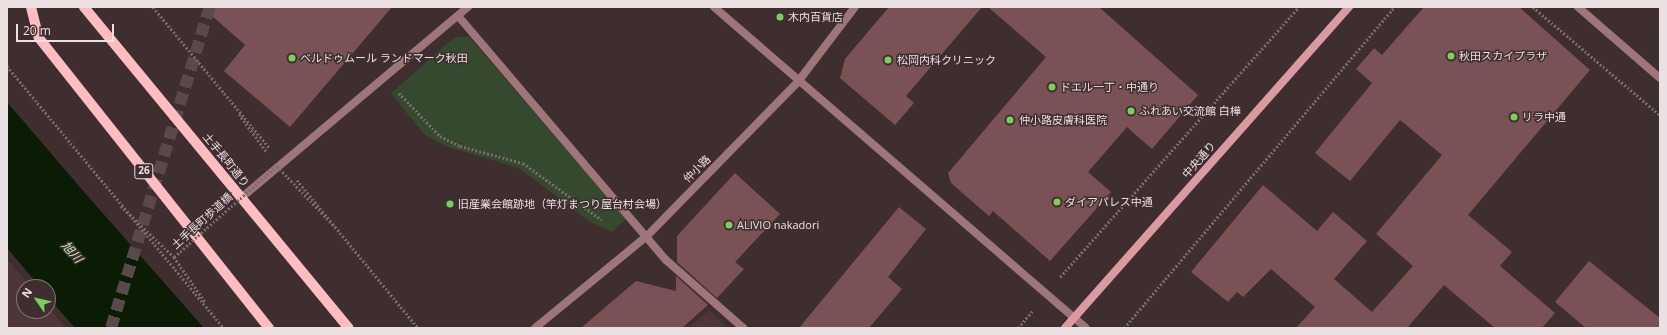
<!DOCTYPE html>
<html>
<head>
<meta charset="utf-8">
<style>
  body { margin:0 }
  #map { position:relative; width:1667px; height:335px; overflow:hidden; background:#3f2e30; font-family:"Open Sans","Noto Sans JP",sans-serif }
  div>[style] { position:absolute }
  [style*='--x'] { left:calc(var(--x)*1px); top:calc(var(--y)*1px); width:calc(var(--w)*1px); rotate:calc(var(--a)*1deg) }
  .built>* { inset:0; background:#4e3638 }
  .green>* { inset:0; background:#35492e }
  .water>* { inset:0; background:#0a1d04 }
  .building>* { inset:0; background:#7a5255 }
  .highway-tunnel>* { height:12px; margin-top:-6px; transform-origin:0; background:repeating-linear-gradient(90deg,#59494b 0 12px,transparent 0 18px) }
  .path>* { height:2.5px; margin-top:-1.25px; transform-origin:0; background:repeating-linear-gradient(90deg,#796a6b 0 2px,transparent 0 4px) }
  .street>* { height:8px; margin:-4px; padding:0 4px; transform-origin:4px; border-radius:4px; background:#9e7578 }
  .secondary>* { height:8px; margin:-4px; padding:0 4px; transform-origin:4px; border-radius:4px; background:#da9a9f }
  .primary>* { height:10px; margin:-5px; padding:0 5px; transform-origin:5px; border-radius:5px; background:#ffbcc1 }
  .path-bridge>* { height:2.5px; margin-top:-1.25px; transform-origin:0; background:repeating-linear-gradient(90deg,#796a6b 0 2px,transparent 0 4px) }
  .dots>* { width:11px; height:11px; translate:-50% -50%; box-sizing:border-box; border:2px solid #3f2e30; border-radius:50% }
  span { translate:-50% -50%; white-space:nowrap; text-align:center; line-height:1.15; -webkit-text-stroke:3px #3f2e30; paint-order:stroke }
  .shield-label span { padding:1px 3px; background:#3f2e30; border:1px solid; border-radius:3px; -webkit-text-stroke-width:0 }
  .shield-label { font-size:10px; color:#ece1e2; font-weight:700 }
  .poi-label { font-size:11px; color:#ece1e2 }
  .left { translate:0 -50%; text-align:left }
  .street-label { font-size:11px; color:#ece1e2 }
  .water-label { font-size:12px; color:#c6f0ba; font-style:italic }
  .frame { position:absolute; inset:0; border:8px solid #ece1e2; pointer-events:none }
  .north { position:absolute; left:16px; top:279px; width:40px; height:40px; box-sizing:border-box; background:#3f2e30; border:1px solid #847677; border-radius:50%; rotate:304deg; font-size:11px; font-weight:700; line-height:16px; text-align:center; color:#ece1e2 }
  .north::after { content:''; display:block; margin:auto; width:14px; height:18px; background:#78d258; clip-path:polygon(50% 0,100% 100%,50% 72%,0 100%) }
  .scale { position:absolute; left:16px; top:24px; width:98px; height:18px; box-sizing:border-box; border:2px solid #ece1e2; border-top:0; padding-left:5px; font-size:12px; line-height:14px; white-space:nowrap; color:#ece1e2; -webkit-text-stroke:3px #3f2e30; paint-order:stroke }
</style>
</head>
<body>
<div id="map">
  <div class="built">
    <div style="clip-path:polygon(7px 259px,31px 287px,24px 287px,24px 311px,48px 311px,48px 307px,66px 328px,7px 328px)"></div>
    <div style="clip-path:polygon(709px 310px,727px 328px,688px 328px)"></div>
  </div>
  <div class="green">
    <div style="clip-path:polygon(455px 37px,469px 37px,626px 219px,612px 232px,589px 221px,519px 168px,445px 146px,425px 135px,409px 116px,391px 93px)"></div>
  </div>
  <div class="water">
    <div style="clip-path:polygon(7px 102px,85px 193px,204px 328px,75px 328px,48px 297px,48px 287px,40px 287px,7px 248px)"></div>
  </div>
  <div class="building">
    <div style="clip-path:polygon(202px 7px,392px 7px,290px 127px,224px 71px,245px 45px)"></div>
    <div style="clip-path:polygon(889px 7px,982px 7px,906px 96px,914px 103px,895px 125px,840px 78px,845px 59px)"></div>
    <div style="clip-path:polygon(988px 7px,1099px 7px,1198px 95px,1152px 149px,1127px 127px,1088px 172px,1111px 192px,1050px 261px,993px 211px,989px 216px,951px 183px,948px 173px,1046px 57px)"></div>
    <div style="clip-path:polygon(1424px 7px,1519px 7px,1590px 70px,1468px 215px,1512px 252px,1500px 266px,1555px 313px,1542px 328px,1495px 328px,1444px 285px,1407px 328px,1296px 328px,1315px 307px,1271px 269px,1243px 297px,1237px 292px,1228px 302px,1191px 272px,1263px 185px,1317px 231px,1333px 212px,1367px 241px,1334px 279px,1372px 312px,1413px 266px,1376px 234px,1442px 155px,1400px 120px,1350px 181px,1315px 153px,1372px 83px,1356px 69px,1374px 48px,1382px 55px)"></div>
    <div style="clip-path:polygon(735px 173px,780px 214px,735px 262px,744px 269px,717px 298px,677px 262px,677px 236px)"></div>
    <div style="clip-path:polygon(899px 207px,926px 229px,888px 277px,902px 289px,869px 328px,799px 328px)"></div>
    <div style="clip-path:polygon(1589px 261px,1660px 318px,1660px 328px,1586px 328px,1555px 302px)"></div>
    <div style="clip-path:polygon(676px 276px,708px 305px,682px 328px,581px 328px,636px 281px,676px 291px)"></div>
  </div>
  <div class="highway-tunnel">
    <div style="--x:111;--y:328;--w:336;--a:-72.9"></div>
  </div>
  <div class="path">
    <div style="--x:153;--y:7;--w:182;--a:50.4"></div>
    <div style="--x:1533;--y:7;--w:167;--a:40.4"></div>
    <div style="--x:7;--y:66;--w:340;--a:50.4"></div>
    <div style="--x:399;--y:93;--w:59;--a:46.4"></div>
    <div style="--x:440;--y:136;--w:22;--a:27"></div>
    <div style="--x:460;--y:146;--w:65;--a:15.1"></div>
    <div style="--x:523;--y:163;--w:97;--a:35.8"></div>
    <div style="--x:239;--y:114;--w:46;--a:53.9"></div>
    <div style="--x:297;--y:180;--w:191;--a:50.7"></div>
    <div style="--x:174;--y:257;--w:56;--a:55.2"></div>
    <div style="--x:1060;--y:277;--w:361;--a:-48.5"></div>
    <div style="--x:1018;--y:328;--w:23;--a:-50"></div>
    <div style="--x:1124;--y:328;--w:419;--a:-49.9"></div>
  </div>
  <div class="street">
    <div style="--x:714;--y:7;--w:491;--a:40.8"></div>
    <div style="--x:1578;--y:7;--w:108;--a:40.9"></div>
    <div style="--x:459;--y:17;--w:319;--a:49.6"></div>
    <div style="--x:666;--y:260;--w:103;--a:41.4"></div>
    <div style="--x:241;--y:198;--w:297;--a:-40.1"></div>
    <div style="--x:535;--y:328;--w:145;--a:-39.4"></div>
    <div style="--x:647;--y:236;--w:214;--a:-45.6"></div>
    <div style="--x:797;--y:83;--w:96;--a:-52.7"></div>
  </div>
  <div class="secondary">
    <div style="--x:1065;--y:328;--w:429;--a:-48.5"></div>
  </div>
  <div class="primary">
    <div style="--x:31;--y:7;--w:32;--a:76"></div>
    <div style="--x:39;--y:38;--w:370;--a:51.6"></div>
    <div style="--x:84;--y:7;--w:416;--a:50.5"></div>
  </div>
  <div class="path-bridge">
    <div style="--x:121;--y:206;--w:74;--a:43.9"></div>
    <div style="--x:174;--y:257;--w:137;--a:-41.5"></div>
    <div style="--x:277;--y:166;--w:91;--a:46.3"></div>
  </div>
  <div class="dots">
    <div style="left:780px;top:17px;background:#78d258"></div>
    <div style="left:1451px;top:56px;background:#78d258"></div>
    <div style="left:292px;top:58px;background:#78d258"></div>
    <div style="left:888px;top:60px;background:#78d258"></div>
    <div style="left:1052px;top:87px;background:#78d258"></div>
    <div style="left:1131px;top:111px;background:#78d258"></div>
    <div style="left:1514px;top:117px;background:#78d258"></div>
    <div style="left:1010px;top:120px;background:#78d258"></div>
    <div style="left:1057px;top:202px;background:#78d258"></div>
    <div style="left:450px;top:204px;background:#78d258"></div>
    <div style="left:729px;top:225px;background:#78d258"></div>
  </div>
  <div class="shield-label">
    <span style="left:144px;top:171px">26</span>
  </div>
  <div class="poi-label">
    <span class="left" style="left:788px;top:17px">木内百貨店</span>
    <span class="left" style="left:1459px;top:56px">秋田スカイプラザ</span>
    <span class="left" style="left:300px;top:58px">ベルドゥムール ランドマーク秋田</span>
    <span class="left" style="left:897px;top:60px">松岡内科クリニック</span>
    <span class="left" style="left:1060px;top:87px">ドエル一丁・中通り</span>
    <span class="left" style="left:1139px;top:111px">ふれあい交流館 白樺</span>
    <span class="left" style="left:1522px;top:117px">リラ中通</span>
    <span class="left" style="left:1019px;top:120px">仲小路皮膚科医院</span>
    <span class="left" style="left:1065px;top:202px">ダイアパレス中通</span>
    <span class="left" style="left:458px;top:204px">旧産業会館跡地（竿灯まつり屋台村会場）</span>
    <span class="left" style="left:737px;top:225px">ALIVIO nakadori</span>
  </div>
  <div class="street-label">
    <span style="left:226px;top:160px;rotate:51deg">土手長町通り</span>
    <span style="left:1199px;top:160px;rotate:-49deg">中央通り</span>
    <span style="left:697px;top:169px;rotate:-45deg">仲小路</span>
    <span style="left:202px;top:221px;rotate:-42deg">土手長町歩道橋</span>
  </div>
  <div class="water-label">
    <span style="left:72px;top:252px;rotate:49deg">旭川</span>
  </div>
  <div class="frame"></div>
  <div class="north">N</div>
  <div class="scale">20 m</div>
</div>
</body>
</html>
